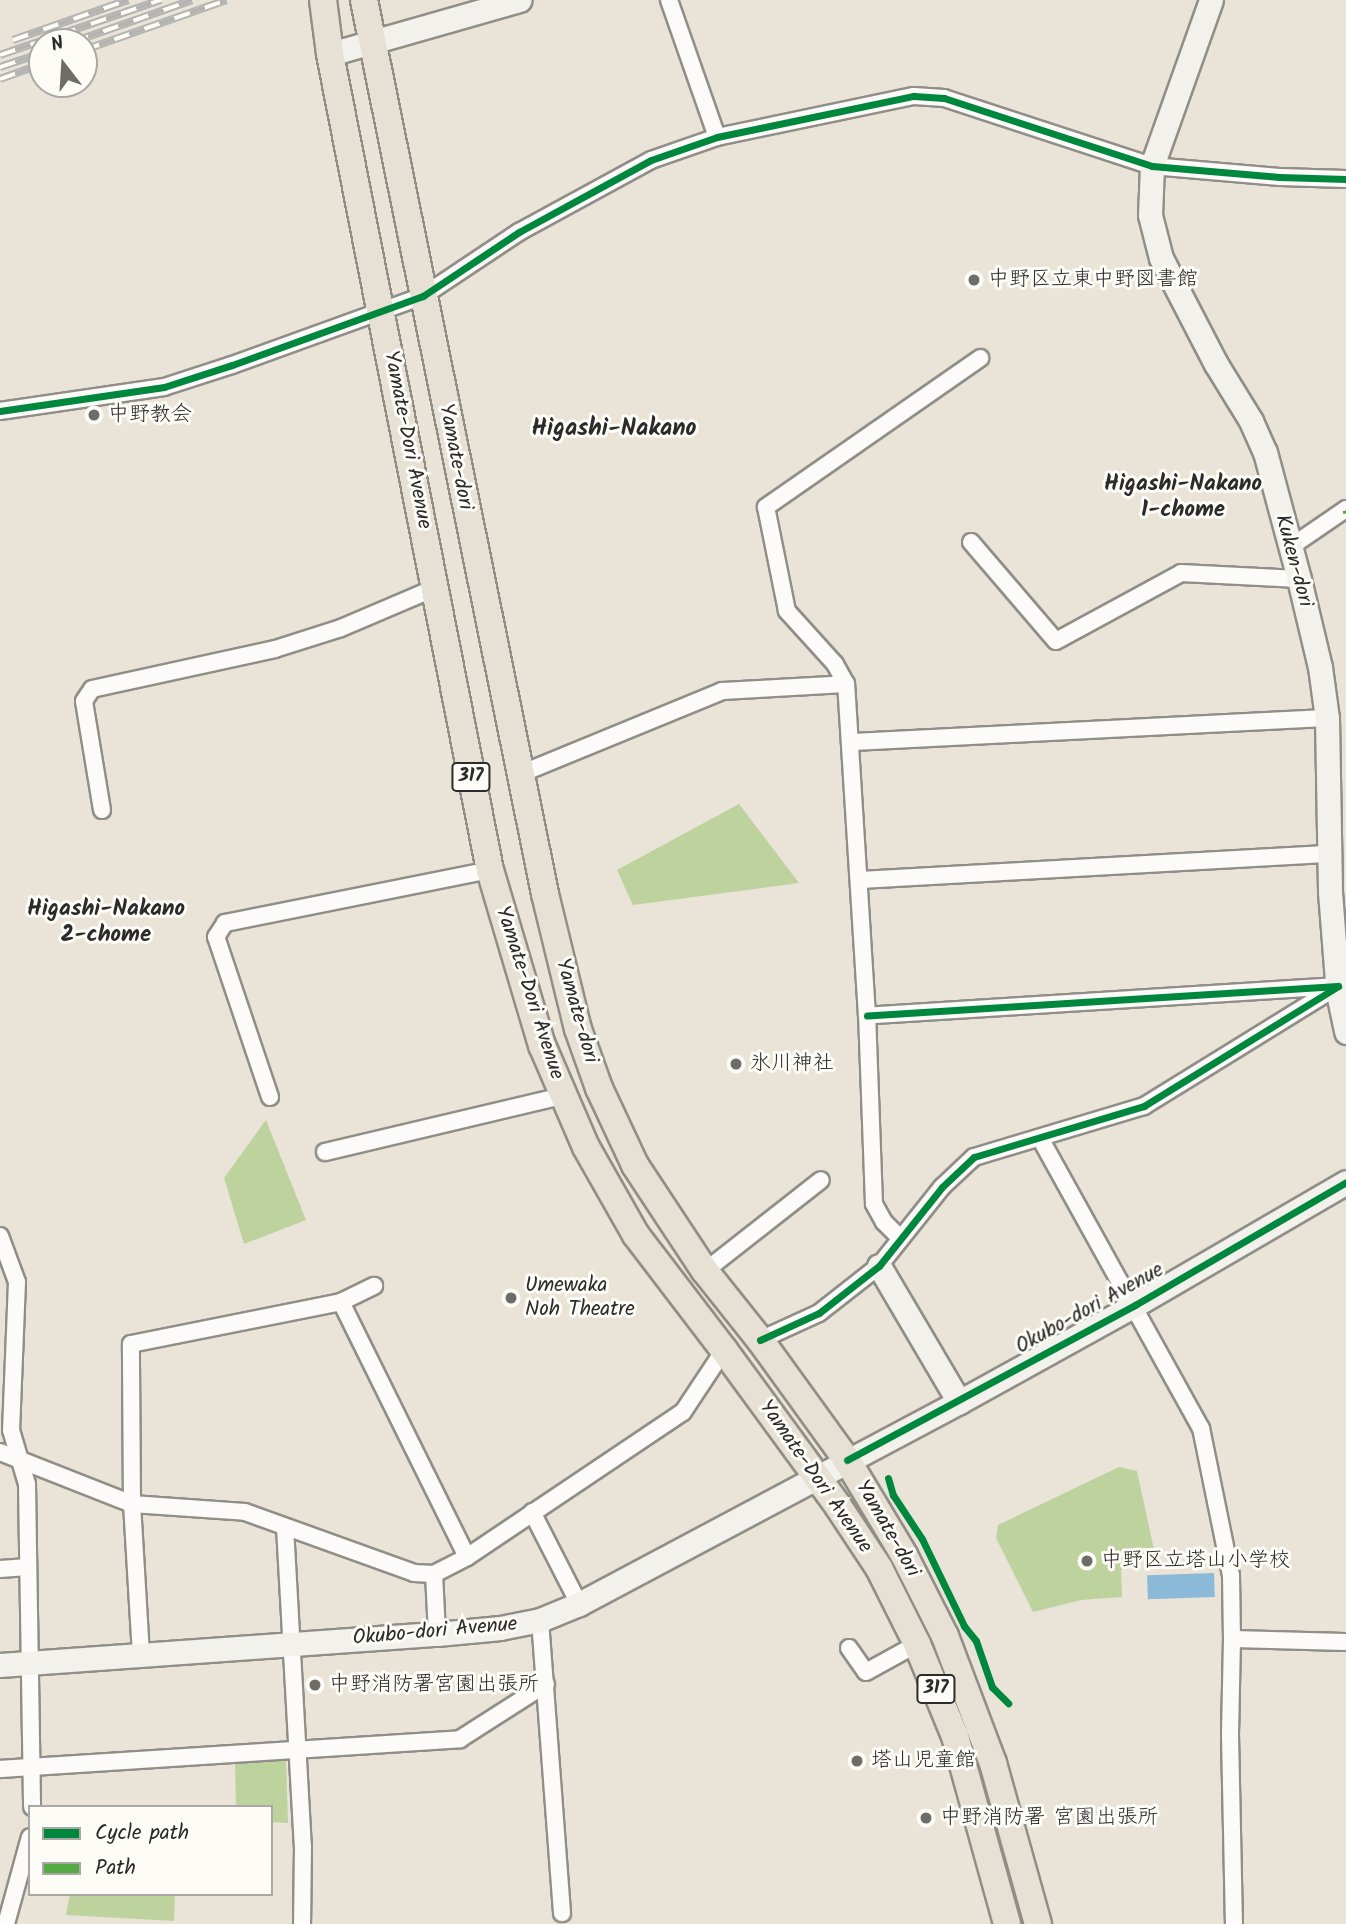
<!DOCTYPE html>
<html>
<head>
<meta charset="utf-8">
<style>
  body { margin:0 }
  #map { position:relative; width:1346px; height:1924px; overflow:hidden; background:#e9e4d7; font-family:Kalam,"Klee One",sans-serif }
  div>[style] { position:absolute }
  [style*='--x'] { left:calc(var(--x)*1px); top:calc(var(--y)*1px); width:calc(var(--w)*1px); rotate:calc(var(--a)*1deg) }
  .green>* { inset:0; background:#bed29e }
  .water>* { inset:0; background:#8bb9d8; transform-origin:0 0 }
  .roads { filter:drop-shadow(2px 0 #908e87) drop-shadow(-2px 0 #908e87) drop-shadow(0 2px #908e87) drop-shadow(0 -2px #908e87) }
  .street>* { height:16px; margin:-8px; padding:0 8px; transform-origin:8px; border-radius:8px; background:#fcfbf9 }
  .secondary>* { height:23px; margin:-11.5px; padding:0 11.5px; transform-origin:11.5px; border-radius:11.5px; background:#f3f1eb }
  .primary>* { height:26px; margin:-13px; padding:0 13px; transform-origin:13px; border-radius:13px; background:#e6e1d4 }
  .rail>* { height:8px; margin-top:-4px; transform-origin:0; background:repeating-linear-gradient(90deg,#fdfcf7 0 16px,#b3b3b1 0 32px); box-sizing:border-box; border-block:2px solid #b3b3b1 }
  .quiet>* { height:5px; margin-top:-2.5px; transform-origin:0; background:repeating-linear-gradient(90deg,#54ab44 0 10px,transparent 0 15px) }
  .cycleway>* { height:7px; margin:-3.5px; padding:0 3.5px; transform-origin:3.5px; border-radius:3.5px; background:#00873e }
  .dots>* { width:19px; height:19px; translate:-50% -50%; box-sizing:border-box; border:4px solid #fdfcf7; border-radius:50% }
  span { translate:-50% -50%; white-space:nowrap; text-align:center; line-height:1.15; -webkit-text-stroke:6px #fdfcf7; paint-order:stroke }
  .shield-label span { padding:2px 5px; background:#fdfcf7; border:2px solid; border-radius:5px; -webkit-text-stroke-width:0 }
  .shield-label { font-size:19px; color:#2b2b2b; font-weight:700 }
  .poi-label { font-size:21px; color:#2b2b2b }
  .left { translate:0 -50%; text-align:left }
  .street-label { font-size:21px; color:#2b2b2b }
  .neighbourhood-label { font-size:23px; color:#2b2b2b; font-weight:700 }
  .quarter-label { font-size:24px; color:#2b2b2b; font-weight:700 }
  .legend { position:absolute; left:28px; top:1805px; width:245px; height:91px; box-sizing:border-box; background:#fdfcf7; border:2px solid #a9a8a5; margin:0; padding:9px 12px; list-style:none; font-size:21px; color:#2b2b2b }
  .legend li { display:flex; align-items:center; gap:14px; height:35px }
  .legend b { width:35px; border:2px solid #a9a8a5 }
  .north { position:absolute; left:28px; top:28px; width:70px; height:70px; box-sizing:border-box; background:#fdfcf7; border:2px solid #a9a8a5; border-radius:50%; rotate:343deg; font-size:19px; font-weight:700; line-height:28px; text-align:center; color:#2b2b2b }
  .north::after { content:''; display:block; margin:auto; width:24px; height:32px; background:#6e6c67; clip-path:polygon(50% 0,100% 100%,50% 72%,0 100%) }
</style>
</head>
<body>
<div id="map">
  <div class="green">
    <div style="clip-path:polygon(739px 804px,799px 883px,633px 905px,617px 870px)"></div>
    <div style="clip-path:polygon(266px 1120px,306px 1220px,244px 1244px,224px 1178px)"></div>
    <div style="clip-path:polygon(1119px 1467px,1137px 1471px,1156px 1559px,1133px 1561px,1121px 1570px,1122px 1597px,1081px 1600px,1033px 1612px,996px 1538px,998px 1525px)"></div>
    <div style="clip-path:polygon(286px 1759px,288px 1823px,271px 1822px,271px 1807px,236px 1807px,235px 1761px)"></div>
    <div style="clip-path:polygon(70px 1894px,175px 1894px,174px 1921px,66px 1915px)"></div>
  </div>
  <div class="water">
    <div style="left:1214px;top:1573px;width:24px;height:67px;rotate:88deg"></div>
  </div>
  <div class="roads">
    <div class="street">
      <div style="--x:669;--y:0;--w:145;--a:70.7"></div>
      <div style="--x:0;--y:411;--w:166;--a:-8.3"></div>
      <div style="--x:164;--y:387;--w:71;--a:-17.9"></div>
      <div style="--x:232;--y:365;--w:203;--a:-19.9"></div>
      <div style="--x:423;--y:296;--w:115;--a:-33.7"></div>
      <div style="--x:519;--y:232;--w:150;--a:-28.6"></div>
      <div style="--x:651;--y:160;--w:70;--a:-19.2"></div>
      <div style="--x:717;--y:137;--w:201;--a:-11.8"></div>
      <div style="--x:914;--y:96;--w:30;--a:4"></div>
      <div style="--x:944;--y:98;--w:219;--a:18.1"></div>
      <div style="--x:1152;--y:166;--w:128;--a:4.9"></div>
      <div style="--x:1280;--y:177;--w:66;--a:1.7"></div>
      <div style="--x:971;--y:542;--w:130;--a:49.4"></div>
      <div style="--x:1056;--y:641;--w:142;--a:-28.5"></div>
      <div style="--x:1181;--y:573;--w:118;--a:2.9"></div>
      <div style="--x:1289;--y:548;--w:69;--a:-34.4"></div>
      <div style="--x:851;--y:742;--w:477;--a:-2.9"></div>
      <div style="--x:520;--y:774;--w:218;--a:-22.3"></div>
      <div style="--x:722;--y:691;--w:124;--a:-3.2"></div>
      <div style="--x:102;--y:810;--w:110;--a:-99.4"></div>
      <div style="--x:84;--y:701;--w:14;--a:-56"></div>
      <div style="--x:92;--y:689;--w:187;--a:-12.3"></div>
      <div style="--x:275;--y:649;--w:69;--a:-17.7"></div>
      <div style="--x:341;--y:628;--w:102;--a:-23.1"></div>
      <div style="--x:859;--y:880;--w:473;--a:-3.2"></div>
      <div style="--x:270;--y:1097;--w:169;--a:-108.6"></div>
      <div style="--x:216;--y:937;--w:17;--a:-57"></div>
      <div style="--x:225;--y:923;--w:270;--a:-11.3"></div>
      <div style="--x:1040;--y:1138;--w:332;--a:61"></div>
      <div style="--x:1201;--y:1428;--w:151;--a:78.5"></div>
      <div style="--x:1231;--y:1576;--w:63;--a:89.1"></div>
      <div style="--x:1232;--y:1639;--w:114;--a:1.5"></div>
      <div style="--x:325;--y:1152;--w:244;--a:-13.3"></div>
      <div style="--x:0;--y:1236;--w:49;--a:69.7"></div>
      <div style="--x:17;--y:1282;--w:148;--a:92.3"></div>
      <div style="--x:11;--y:1430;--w:56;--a:73.5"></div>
      <div style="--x:27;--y:1484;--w:323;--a:89.1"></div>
      <div style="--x:900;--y:1238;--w:23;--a:-135"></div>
      <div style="--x:884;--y:1222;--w:21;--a:-119"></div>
      <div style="--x:874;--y:1204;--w:188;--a:-92.1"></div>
      <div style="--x:867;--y:1016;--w:333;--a:-93.6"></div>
      <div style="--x:846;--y:684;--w:23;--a:-119"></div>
      <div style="--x:835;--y:664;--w:72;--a:-132.2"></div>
      <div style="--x:787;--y:611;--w:106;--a:-101.4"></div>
      <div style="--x:766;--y:507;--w:261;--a:-34.8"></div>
      <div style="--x:705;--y:1271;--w:147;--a:-38.1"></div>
      <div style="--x:341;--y:1302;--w:284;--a:63.7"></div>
      <div style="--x:760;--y:1340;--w:65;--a:-24.6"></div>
      <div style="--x:819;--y:1313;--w:76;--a:-38.1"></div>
      <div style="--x:879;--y:1266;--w:101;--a:-51.4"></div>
      <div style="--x:942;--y:1187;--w:44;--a:-43.2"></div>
      <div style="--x:974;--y:1157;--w:177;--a:-16.7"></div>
      <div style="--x:1144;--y:1106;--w:228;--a:-31.7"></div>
      <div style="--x:1338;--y:986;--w:472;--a:176.4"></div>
      <div style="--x:0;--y:1452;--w:142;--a:21.5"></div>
      <div style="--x:132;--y:1504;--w:113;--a:4"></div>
      <div style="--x:245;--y:1512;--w:180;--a:19.8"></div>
      <div style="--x:414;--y:1573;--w:20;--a:3"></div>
      <div style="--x:434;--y:1574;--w:37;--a:-27"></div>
      <div style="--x:467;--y:1557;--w:260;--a:-33.9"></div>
      <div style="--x:683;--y:1412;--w:74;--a:-56.5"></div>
      <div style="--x:532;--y:1512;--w:103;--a:62.9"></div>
      <div style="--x:285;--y:1527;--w:320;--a:86.8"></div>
      <div style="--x:303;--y:1846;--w:78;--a:90.7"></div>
      <div style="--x:0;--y:1569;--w:28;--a:-4"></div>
      <div style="--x:434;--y:1574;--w:60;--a:87.1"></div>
      <div style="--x:540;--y:1620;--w:294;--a:85.7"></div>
      <div style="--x:1232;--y:1639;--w:96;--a:91.2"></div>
      <div style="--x:1230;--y:1735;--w:189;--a:88.8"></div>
      <div style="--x:849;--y:1648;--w:29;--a:55"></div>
      <div style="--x:866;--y:1672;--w:58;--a:-28.8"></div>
      <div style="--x:141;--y:1655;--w:151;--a:-93.4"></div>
      <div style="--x:132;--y:1504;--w:160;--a:-90.4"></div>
      <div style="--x:131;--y:1344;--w:214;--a:-11.3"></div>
      <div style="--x:341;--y:1302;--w:37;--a:-26"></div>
      <div style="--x:0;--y:1769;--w:461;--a:-3.7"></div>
      <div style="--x:460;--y:1739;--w:102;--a:-32.6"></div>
      <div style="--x:6;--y:1924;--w:90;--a:-74.6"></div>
    </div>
    <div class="secondary">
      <div style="--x:1211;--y:0;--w:176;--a:109.6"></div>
      <div style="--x:1152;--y:166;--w:49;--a:92.3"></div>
      <div style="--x:1150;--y:215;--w:44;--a:75.7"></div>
      <div style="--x:1161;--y:258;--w:119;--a:62.6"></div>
      <div style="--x:1216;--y:364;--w:67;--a:58.4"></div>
      <div style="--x:1251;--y:421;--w:34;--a:66"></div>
      <div style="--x:1265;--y:452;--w:131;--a:75"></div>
      <div style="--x:1299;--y:579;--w:90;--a:76.6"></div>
      <div style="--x:1320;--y:667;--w:51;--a:82.2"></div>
      <div style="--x:1327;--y:718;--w:174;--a:89"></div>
      <div style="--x:1330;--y:892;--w:101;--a:85.5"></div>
      <div style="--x:1338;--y:993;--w:40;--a:78"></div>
      <div style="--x:330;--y:54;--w:197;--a:-15.9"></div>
      <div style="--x:879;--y:1266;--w:158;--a:59.5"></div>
      <div style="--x:0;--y:1665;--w:438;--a:-4.1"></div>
      <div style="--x:437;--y:1634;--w:63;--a:-5.4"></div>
      <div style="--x:500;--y:1628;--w:41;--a:-11.3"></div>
      <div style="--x:540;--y:1620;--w:42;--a:-22.3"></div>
      <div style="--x:579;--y:1604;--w:430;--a:-28"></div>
      <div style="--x:959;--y:1402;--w:201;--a:-28.9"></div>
      <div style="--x:1135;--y:1305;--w:244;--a:-30.2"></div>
    </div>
    <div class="primary">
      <div style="--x:323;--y:0;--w:54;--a:82.6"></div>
      <div style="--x:330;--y:54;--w:832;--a:78.91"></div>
      <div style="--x:490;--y:870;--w:183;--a:73.5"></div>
      <div style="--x:542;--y:1045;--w:111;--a:66.7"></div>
      <div style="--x:586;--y:1147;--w:101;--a:60.4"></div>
      <div style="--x:636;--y:1235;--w:145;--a:52.6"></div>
      <div style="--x:724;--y:1350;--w:193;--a:53.8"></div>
      <div style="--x:838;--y:1506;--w:74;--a:56.5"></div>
      <div style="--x:879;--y:1568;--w:85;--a:63.4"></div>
      <div style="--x:917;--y:1644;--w:100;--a:67.6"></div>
      <div style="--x:955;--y:1736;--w:195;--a:74.5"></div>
      <div style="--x:364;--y:0;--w:912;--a:78.55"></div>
      <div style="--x:545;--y:894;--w:139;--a:76.3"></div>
      <div style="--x:578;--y:1029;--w:63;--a:70.4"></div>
      <div style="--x:599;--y:1088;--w:85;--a:64.9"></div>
      <div style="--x:635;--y:1165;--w:127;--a:56.6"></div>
      <div style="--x:705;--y:1271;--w:88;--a:51.4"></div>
      <div style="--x:760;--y:1340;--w:148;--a:54.1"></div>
      <div style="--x:847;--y:1460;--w:111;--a:59"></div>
      <div style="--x:904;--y:1555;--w:91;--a:63.2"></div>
      <div style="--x:945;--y:1636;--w:136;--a:69.3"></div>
      <div style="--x:993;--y:1763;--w:167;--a:74.4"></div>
    </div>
  </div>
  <div class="rail">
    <div style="--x:13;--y:40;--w:122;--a:-19.2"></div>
    <div style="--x:73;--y:42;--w:126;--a:-19.4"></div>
    <div style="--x:84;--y:50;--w:151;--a:-19.3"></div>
    <div style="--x:0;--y:55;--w:170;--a:-18.9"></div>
    <div style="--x:0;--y:67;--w:44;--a:-18.4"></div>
    <div style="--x:0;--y:79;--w:45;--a:-19.7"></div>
  </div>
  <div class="quiet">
    <div style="--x:1345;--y:510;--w:3;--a:72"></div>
  </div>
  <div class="cycleway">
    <div style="--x:0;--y:411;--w:166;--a:-8.3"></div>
    <div style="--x:164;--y:387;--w:71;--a:-17.9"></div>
    <div style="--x:232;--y:365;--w:203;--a:-19.9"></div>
    <div style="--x:423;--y:296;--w:115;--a:-33.7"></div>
    <div style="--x:519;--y:232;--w:150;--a:-28.6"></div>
    <div style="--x:651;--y:160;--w:70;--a:-19.2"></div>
    <div style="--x:717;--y:137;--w:201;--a:-11.8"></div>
    <div style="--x:914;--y:96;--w:30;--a:4"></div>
    <div style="--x:944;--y:98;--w:219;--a:18.1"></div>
    <div style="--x:1152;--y:166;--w:128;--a:4.9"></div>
    <div style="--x:1280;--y:177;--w:66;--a:1.7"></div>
    <div style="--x:760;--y:1340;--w:65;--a:-24.6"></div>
    <div style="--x:819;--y:1313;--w:76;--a:-38.1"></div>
    <div style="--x:879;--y:1266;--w:101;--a:-51.4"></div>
    <div style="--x:942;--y:1187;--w:44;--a:-43.2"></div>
    <div style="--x:974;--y:1157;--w:177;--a:-16.7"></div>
    <div style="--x:1144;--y:1106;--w:228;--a:-31.7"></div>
    <div style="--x:1338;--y:986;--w:472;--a:176.4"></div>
    <div style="--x:847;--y:1460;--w:327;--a:-28.3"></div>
    <div style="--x:1135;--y:1305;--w:244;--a:-30.2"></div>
    <div style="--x:888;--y:1478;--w:18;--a:74"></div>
    <div style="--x:893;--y:1495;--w:53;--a:56.6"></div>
    <div style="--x:922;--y:1539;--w:97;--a:64.2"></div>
    <div style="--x:964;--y:1626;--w:19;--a:51"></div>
    <div style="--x:976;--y:1641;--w:49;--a:70.8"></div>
    <div style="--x:992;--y:1687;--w:23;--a:45"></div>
  </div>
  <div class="dots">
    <div style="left:974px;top:280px;background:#6e6c67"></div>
    <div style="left:94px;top:415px;background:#6e6c67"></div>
    <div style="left:736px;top:1064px;background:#6e6c67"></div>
    <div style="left:511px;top:1298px;background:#6e6c67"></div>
    <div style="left:1087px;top:1561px;background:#6e6c67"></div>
    <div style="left:315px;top:1685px;background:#6e6c67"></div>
    <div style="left:857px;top:1761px;background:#6e6c67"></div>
    <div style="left:926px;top:1818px;background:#6e6c67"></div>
  </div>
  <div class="shield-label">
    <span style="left:471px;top:777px">317</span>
    <span style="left:936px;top:1689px">317</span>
  </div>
  <div class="poi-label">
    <span class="left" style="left:988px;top:280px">中野区立東中野図書館</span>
    <span class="left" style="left:108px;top:415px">中野教会</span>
    <span class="left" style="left:750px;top:1064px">氷川神社</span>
    <span class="left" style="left:525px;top:1298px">Umewaka<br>Noh Theatre</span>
    <span class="left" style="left:1101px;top:1561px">中野区立塔山小学校</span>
    <span class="left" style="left:329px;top:1685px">中野消防署宮園出張所</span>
    <span class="left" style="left:871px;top:1761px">塔山児童館</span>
    <span class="left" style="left:940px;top:1818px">中野消防署 宮園出張所</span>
  </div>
  <div class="street-label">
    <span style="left:407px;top:440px;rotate:79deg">Yamate-Dori Avenue</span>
    <span style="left:455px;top:457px;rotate:79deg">Yamate-dori</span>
    <span style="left:1293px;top:561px;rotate:75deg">Kuken-dori</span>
    <span style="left:529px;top:993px;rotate:72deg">Yamate-Dori Avenue</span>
    <span style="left:576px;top:1011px;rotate:74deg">Yamate-dori</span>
    <span style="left:1090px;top:1309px;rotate:-29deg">Okubo-dori Avenue</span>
    <span style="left:815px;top:1477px;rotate:55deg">Yamate-Dori Avenue</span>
    <span style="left:887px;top:1529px;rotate:60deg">Yamate-dori</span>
    <span style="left:435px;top:1632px;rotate:-5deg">Okubo-dori Avenue</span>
  </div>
  <div class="neighbourhood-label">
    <span style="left:1183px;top:497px">Higashi-Nakano<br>1-chome</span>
    <span style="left:106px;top:922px">Higashi-Nakano<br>2-chome</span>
  </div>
  <div class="quarter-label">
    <span style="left:614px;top:429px">Higashi-Nakano</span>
  </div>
  <ul class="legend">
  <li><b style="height:9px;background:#00873e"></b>Cycle path</li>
  <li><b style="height:9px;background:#54ab44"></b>Path</li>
  </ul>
  <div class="north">N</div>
</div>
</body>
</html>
